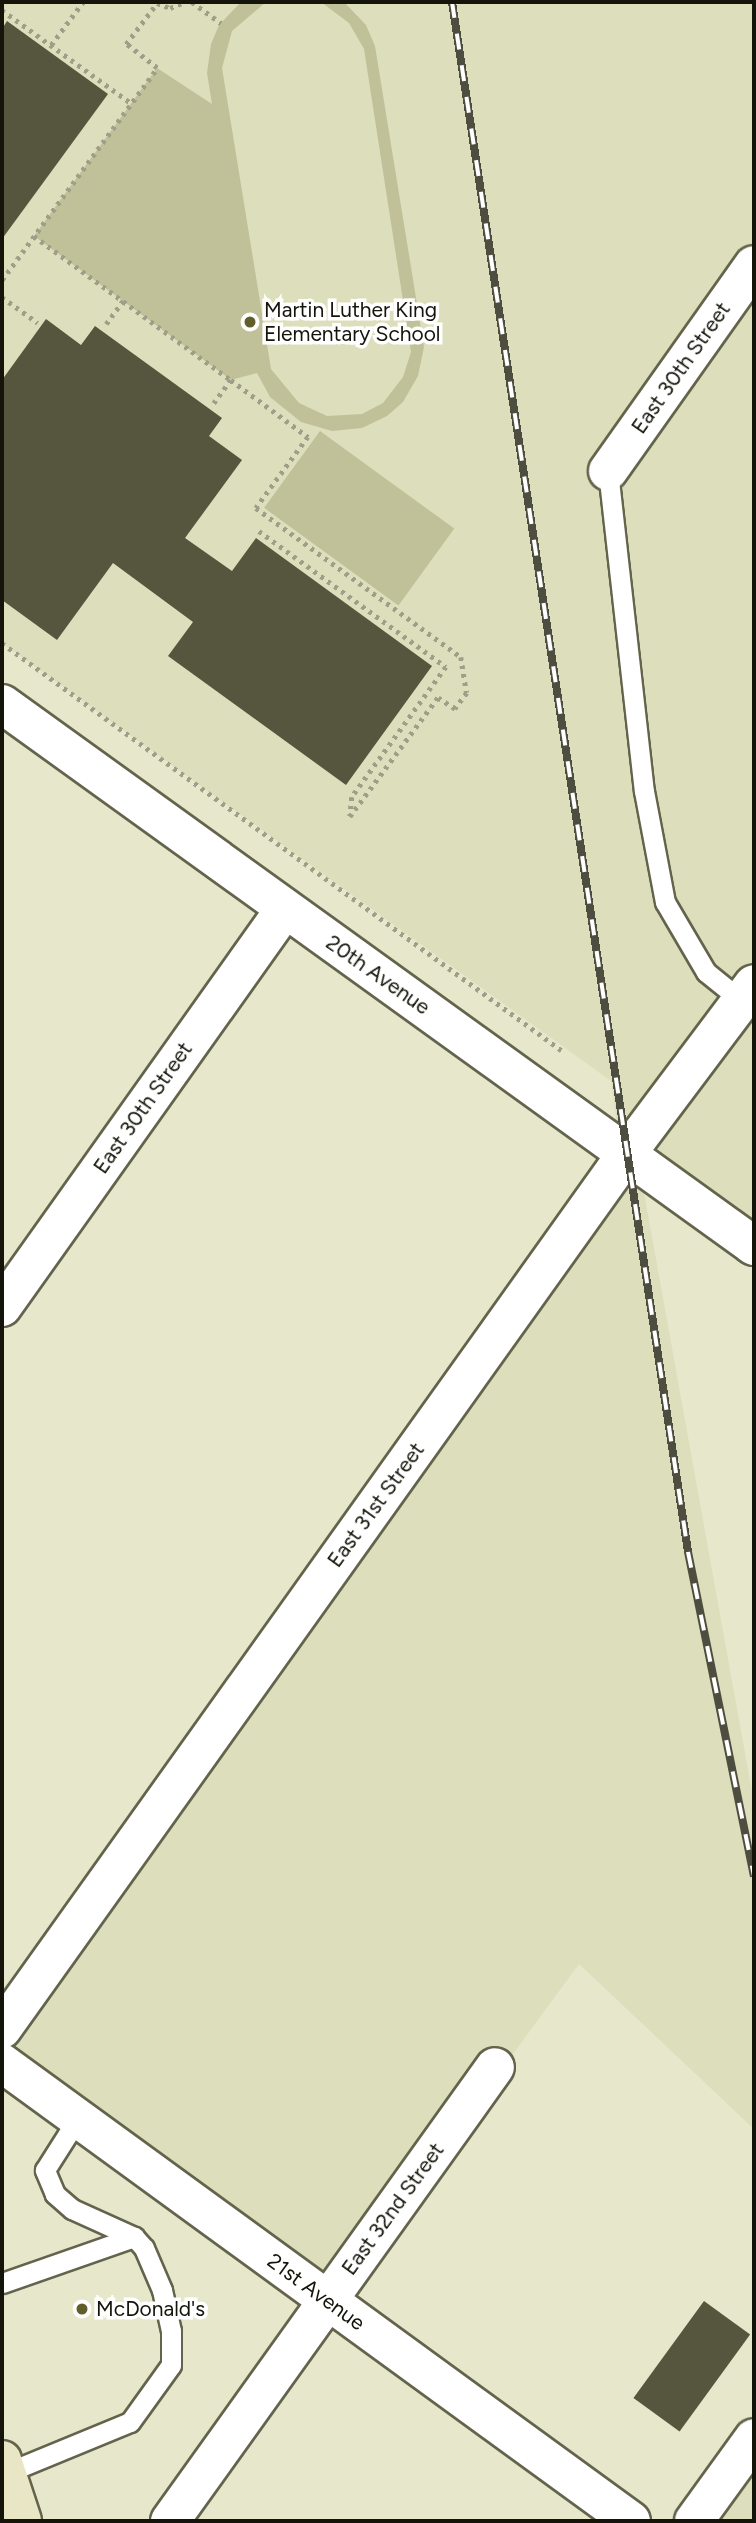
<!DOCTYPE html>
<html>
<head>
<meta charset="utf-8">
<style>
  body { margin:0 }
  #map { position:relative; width:756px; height:2523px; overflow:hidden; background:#e7e7cc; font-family:Figtree,sans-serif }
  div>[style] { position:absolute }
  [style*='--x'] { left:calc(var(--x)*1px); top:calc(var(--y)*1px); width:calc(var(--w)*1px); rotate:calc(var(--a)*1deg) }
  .built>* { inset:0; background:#dddebb }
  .green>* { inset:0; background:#c1c199; transform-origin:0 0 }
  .building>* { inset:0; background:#56563f; transform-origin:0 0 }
  .path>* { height:4.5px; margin-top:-2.25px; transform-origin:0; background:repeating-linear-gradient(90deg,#9e9e89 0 3.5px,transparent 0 8.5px) }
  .roads { filter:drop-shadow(2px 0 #64644d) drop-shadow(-2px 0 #64644d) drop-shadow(0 2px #64644d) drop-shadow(0 -2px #64644d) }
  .service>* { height:19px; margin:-9.5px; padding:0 9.5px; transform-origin:9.5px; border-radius:9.5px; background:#fff }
  .minor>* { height:38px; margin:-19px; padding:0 19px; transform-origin:19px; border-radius:19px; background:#fff }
  .tertiary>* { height:38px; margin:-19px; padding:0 19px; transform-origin:19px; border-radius:19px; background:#fff }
  .secondary>* { height:38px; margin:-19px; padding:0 19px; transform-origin:19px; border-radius:19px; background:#e8e6c4 }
  .rail>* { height:8px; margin-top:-4px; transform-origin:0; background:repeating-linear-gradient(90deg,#fff 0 16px,#4e4e40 0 32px); box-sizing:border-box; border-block:2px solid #4e4e40 }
  .dots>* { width:19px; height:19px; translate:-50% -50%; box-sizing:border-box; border:4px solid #fff; border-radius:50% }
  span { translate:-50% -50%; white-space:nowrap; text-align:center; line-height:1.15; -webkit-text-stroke:7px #fff; paint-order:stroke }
  .poi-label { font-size:21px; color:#14140b }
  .left { translate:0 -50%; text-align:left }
  .street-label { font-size:21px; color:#14140b }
  .frame { position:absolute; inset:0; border:4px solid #14140b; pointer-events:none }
</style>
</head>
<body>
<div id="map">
  <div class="built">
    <div style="clip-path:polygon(2px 2px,754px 2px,754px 1255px,641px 1176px,754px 1803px,754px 2129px,579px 1964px,331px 2302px,2px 2061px,2px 2035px,622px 1161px,611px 1081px,2px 643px)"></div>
    <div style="clip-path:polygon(754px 2456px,754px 2521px,708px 2521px)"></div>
  </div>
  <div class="green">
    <div style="clip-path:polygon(241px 2px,266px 2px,232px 31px,222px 68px,271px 369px,299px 403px,327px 416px,362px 414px,383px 403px,403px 377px,411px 352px,364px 49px,349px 23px,321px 2px,344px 2px,366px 25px,375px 46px,424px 347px,418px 376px,403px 402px,387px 416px,362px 428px,332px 431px,301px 422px,270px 397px,257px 373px,231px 380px,34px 236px,157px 68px,212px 104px,207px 73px,211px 44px,219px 25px)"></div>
    <div style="left:320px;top:431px;width:166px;height:95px;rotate:36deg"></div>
  </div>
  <div class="building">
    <div style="clip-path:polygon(7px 21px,108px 94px,2px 239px,2px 29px)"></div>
    <div style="clip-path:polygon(46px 319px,81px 345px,95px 326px,222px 418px,209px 436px,242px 460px,185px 538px,232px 571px,256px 538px,432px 666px,346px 785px,168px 656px,193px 622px,113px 563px,57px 640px,2px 600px,2px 380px)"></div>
    <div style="left:704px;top:2301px;width:57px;height:120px;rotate:36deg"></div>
  </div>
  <div class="path">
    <div style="--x:192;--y:2;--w:36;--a:36"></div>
    <div style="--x:157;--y:3;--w:14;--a:21"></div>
    <div style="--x:170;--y:8;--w:16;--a:-22"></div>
    <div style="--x:2;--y:10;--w:159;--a:35.8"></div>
    <div style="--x:51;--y:45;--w:54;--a:-53.3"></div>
    <div style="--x:34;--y:236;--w:244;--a:36.2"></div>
    <div style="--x:231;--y:380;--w:29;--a:126"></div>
    <div style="--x:2;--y:280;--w:263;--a:-53.8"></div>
    <div style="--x:157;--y:68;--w:39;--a:-142"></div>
    <div style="--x:126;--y:44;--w:51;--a:-52.9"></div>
    <div style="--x:2;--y:297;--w:44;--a:35.8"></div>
    <div style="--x:106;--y:324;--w:29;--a:-54"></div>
    <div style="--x:231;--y:380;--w:96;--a:36.5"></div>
    <div style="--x:308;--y:437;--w:88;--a:126.2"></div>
    <div style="--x:256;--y:508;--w:253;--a:36"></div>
    <div style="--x:461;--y:657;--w:36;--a:81"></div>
    <div style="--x:467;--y:693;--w:20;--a:127"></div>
    <div style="--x:455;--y:709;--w:20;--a:-147"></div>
    <div style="--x:438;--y:698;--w:148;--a:126.5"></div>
    <div style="--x:259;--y:531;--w:231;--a:36"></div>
    <div style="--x:446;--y:667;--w:160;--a:125.9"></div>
    <div style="--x:352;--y:797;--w:19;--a:96"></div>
    <div style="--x:2;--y:643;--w:695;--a:36.05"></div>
  </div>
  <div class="roads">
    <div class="service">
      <div style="--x:608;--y:471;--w:322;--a:83.6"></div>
      <div style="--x:644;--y:791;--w:113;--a:79.3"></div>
      <div style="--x:665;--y:902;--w:81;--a:59.6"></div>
      <div style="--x:706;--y:972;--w:46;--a:38.9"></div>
      <div style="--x:2;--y:2283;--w:140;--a:-19.2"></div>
      <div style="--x:6;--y:2473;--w:134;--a:-22.4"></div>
      <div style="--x:130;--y:2422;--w:70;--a:-54.3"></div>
      <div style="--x:171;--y:2365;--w:34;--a:-90"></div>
      <div style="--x:171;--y:2331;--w:42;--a:-102.4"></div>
      <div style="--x:162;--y:2290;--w:46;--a:-113.2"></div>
      <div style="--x:144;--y:2248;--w:15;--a:-132"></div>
      <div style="--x:134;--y:2237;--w:68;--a:-155.7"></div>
      <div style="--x:72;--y:2209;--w:23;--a:-139"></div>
      <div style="--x:55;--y:2194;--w:26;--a:-113"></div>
      <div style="--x:45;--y:2170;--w:62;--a:-57.6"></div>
    </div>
    <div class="minor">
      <div style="--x:608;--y:471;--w:252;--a:-54.7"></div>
      <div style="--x:2;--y:704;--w:927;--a:35.78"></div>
      <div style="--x:2;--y:1307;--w:488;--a:-54.6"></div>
      <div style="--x:2;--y:2029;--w:1076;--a:-54.49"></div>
      <div style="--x:627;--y:1153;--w:211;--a:-53.1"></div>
      <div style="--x:170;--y:2521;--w:558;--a:-54.4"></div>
      <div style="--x:694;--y:2521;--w:102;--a:-54.1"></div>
    </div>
    <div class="tertiary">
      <div style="--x:2;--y:2063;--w:778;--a:36.06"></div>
    </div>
    <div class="secondary">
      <div style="--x:2;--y:2460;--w:64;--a:71.8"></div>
    </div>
  </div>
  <div class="rail">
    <div style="--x:452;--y:2;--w:1568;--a:81.34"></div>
    <div style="--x:688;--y:1552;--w:331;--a:78.5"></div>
  </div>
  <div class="dots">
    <div style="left:250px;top:322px;background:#605f2c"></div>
    <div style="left:82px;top:2309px;background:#605f2c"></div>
  </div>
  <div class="poi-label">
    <span class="left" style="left:264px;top:322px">Martin Luther King<br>Elementary School</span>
    <span class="left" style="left:96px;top:2309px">McDonald's</span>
  </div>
  <div class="street-label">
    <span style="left:681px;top:368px;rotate:-55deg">East 30th Street</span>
    <span style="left:378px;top:975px;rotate:35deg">20th Avenue</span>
    <span style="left:143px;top:1108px;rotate:-55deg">East 30th Street</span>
    <span style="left:376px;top:1505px;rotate:-54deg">East 31st Street</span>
    <span style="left:393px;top:2209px;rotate:-54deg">East 32nd Street</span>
    <span style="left:316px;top:2292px;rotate:36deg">21st Avenue</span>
  </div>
  <div class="frame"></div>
</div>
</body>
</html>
